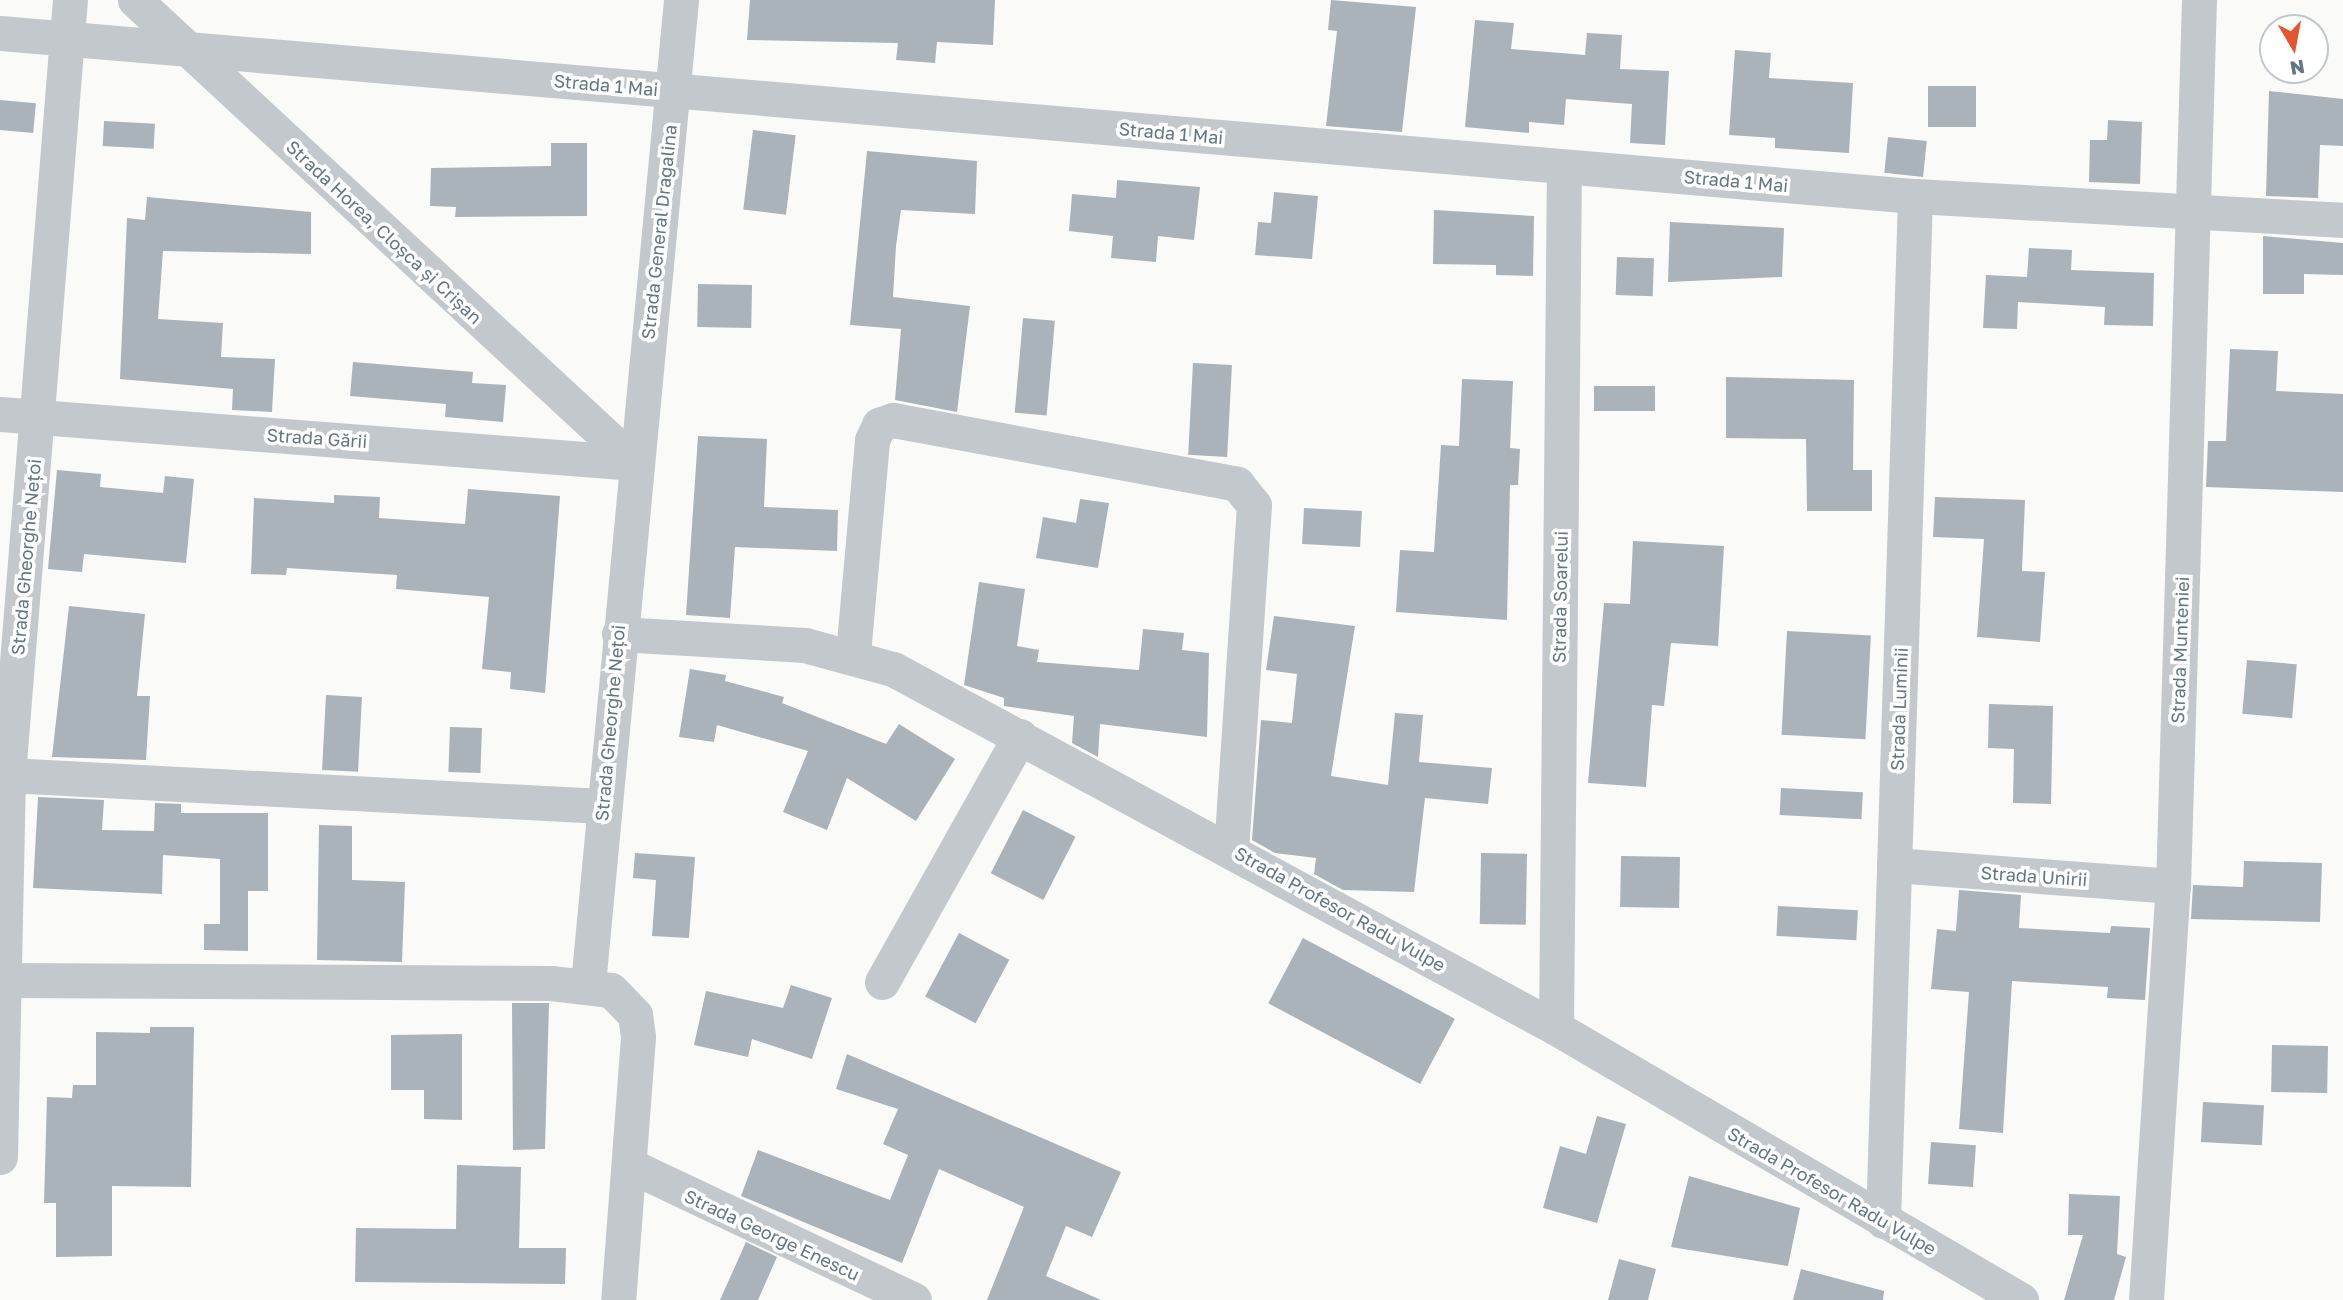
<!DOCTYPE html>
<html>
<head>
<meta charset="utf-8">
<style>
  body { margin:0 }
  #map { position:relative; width:2343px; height:1300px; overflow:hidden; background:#fafaf8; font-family:"Golos Text",sans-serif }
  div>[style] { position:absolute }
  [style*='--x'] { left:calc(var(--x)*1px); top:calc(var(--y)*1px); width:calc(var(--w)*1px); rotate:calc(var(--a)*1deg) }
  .building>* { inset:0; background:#aab3b9; transform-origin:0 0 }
  .street>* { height:35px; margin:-17.5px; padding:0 17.5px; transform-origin:17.5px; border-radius:17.5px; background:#c3c8cc }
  span { translate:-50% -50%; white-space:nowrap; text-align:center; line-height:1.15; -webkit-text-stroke:7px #fff; paint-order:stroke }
  .street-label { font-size:18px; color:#657683 }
  .north { position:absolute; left:2259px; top:14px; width:70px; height:70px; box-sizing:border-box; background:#fff; border:2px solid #c1c8cd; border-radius:50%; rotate:170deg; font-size:19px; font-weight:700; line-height:28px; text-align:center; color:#657683 }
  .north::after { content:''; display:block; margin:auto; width:24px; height:32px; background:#e4572e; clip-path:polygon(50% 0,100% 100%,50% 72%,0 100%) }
</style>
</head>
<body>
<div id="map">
  <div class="building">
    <div style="clip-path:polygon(750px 0,995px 0,993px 45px,937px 42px,935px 63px,896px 60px,898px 43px,747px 40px)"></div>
    <div style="clip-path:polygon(1331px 0,1416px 7px,1402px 132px,1326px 126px,1337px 31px,1328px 30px)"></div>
    <div style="clip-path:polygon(1475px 20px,1514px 23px,1511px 49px,1585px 55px,1587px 33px,1622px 35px,1620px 69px,1669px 71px,1665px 145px,1630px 143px,1632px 104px,1566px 99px,1564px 125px,1529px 122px,1529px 133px,1465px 127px)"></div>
    <div style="clip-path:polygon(1735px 50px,1771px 53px,1769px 78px,1853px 83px,1849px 153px,1775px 148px,1775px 138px,1729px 135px)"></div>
    <div style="left:1928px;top:86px;width:48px;height:41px"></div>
    <div style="clip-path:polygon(2269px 91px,2343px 99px,2343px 146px,2320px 145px,2318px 198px,2266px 196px)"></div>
    <div style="left:0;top:100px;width:36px;height:30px;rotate:5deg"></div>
    <div style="clip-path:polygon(2108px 120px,2142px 122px,2140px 184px,2089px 182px,2090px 140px,2107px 140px)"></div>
    <div style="left:104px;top:121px;width:51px;height:25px;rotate:3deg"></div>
    <div style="left:753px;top:130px;width:43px;height:80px;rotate:7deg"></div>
    <div style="left:1888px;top:137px;width:39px;height:36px;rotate:6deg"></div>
    <div style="clip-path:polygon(551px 143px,587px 143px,587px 216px,455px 217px,456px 207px,430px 206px,431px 168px,551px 166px)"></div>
    <div style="clip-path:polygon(867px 151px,977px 161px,975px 214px,901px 210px,896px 246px,893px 297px,970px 306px,957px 412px,895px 400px,901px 329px,850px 325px)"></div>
    <div style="clip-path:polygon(1117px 180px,1200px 187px,1194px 240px,1158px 236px,1156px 262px,1111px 258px,1113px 236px,1069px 231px,1072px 194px,1116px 198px)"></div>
    <div style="clip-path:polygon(1274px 192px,1318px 196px,1312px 259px,1255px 255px,1258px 222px,1271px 223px)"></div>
    <div style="clip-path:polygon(147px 197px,311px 212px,311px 254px,163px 251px,158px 319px,223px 323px,221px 357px,275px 359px,272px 412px,232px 410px,233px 389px,120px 379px,127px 218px,145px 220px)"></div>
    <div style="clip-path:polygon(1434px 210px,1534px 216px,1533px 276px,1496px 275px,1496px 265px,1433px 264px)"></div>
    <div style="clip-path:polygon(1670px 222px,1784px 228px,1782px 277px,1668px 282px)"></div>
    <div style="clip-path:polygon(2263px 236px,2343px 243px,2343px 275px,2304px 274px,2304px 294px,2263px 294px)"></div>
    <div style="clip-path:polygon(2029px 248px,2072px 250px,2071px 270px,2154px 273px,2153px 326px,2104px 325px,2105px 307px,2018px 302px,2017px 329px,1983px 328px,1986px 275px,2027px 277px)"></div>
    <div style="left:1617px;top:257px;width:37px;height:38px;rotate:2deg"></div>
    <div style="left:698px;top:284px;width:54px;height:43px;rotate:1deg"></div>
    <div style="left:1023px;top:318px;width:32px;height:95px;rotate:5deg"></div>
    <div style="clip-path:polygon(2230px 349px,2278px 351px,2276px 391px,2343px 394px,2343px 492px,2206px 487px,2208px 441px,2226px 441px)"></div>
    <div style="clip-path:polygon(353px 362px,473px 372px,472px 383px,506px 385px,503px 422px,445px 417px,446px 404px,350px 396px)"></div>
    <div style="left:1193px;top:363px;width:39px;height:92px;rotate:3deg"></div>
    <div style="clip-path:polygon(1726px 377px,1854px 380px,1853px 470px,1872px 470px,1872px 511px,1807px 511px,1806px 439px,1726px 438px)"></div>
    <div style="clip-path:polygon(1462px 379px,1513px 381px,1510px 448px,1520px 449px,1518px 485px,1510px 485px,1507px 620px,1396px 612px,1400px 550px,1434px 552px,1441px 445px,1459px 446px)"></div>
    <div style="left:1594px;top:386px;width:61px;height:25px"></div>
    <div style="clip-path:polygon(698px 436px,767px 439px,764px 507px,838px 510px,837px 551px,735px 547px,730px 618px,686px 615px)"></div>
    <div style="clip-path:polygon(57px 470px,101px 474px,100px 487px,163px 493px,165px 476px,194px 479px,186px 563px,84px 554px,82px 572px,48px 569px)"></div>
    <div style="clip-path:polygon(468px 489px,560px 496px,545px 693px,510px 689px,511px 672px,482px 669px,489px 597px,396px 589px,397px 575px,287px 568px,286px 575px,251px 574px,254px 498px,334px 503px,334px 495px,380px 497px,379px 518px,465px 524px)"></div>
    <div style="clip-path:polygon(1935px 497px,2025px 500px,2022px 571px,2045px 572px,2040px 642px,1977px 637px,1984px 539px,1933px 537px)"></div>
    <div style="clip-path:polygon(1080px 499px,1109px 503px,1098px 568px,1036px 558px,1043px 517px,1076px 523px)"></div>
    <div style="left:1304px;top:508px;width:58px;height:36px;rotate:3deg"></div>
    <div style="clip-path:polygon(1633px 541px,1724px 546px,1718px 646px,1671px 643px,1664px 706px,1652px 705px,1646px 787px,1588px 783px,1604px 603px,1630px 604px)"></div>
    <div style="clip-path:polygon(979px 582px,1025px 589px,1017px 646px,1039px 650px,1037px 662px,1139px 670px,1143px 629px,1184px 633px,1182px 650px,1209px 653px,1207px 737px,1100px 724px,1098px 757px,1072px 743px,1074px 716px,1004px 706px,1004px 698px,964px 685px)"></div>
    <div style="clip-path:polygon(69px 606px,145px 614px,137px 696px,150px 696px,146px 760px,52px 757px)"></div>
    <div style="clip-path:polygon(1274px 616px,1355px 626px,1331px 776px,1388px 785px,1395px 713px,1423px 715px,1419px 762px,1492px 768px,1488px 804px,1425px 798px,1414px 892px,1343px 890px,1314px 874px,1316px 858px,1275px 853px,1252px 840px,1261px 720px,1292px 723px,1297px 674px,1266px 670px)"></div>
    <div style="left:1787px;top:631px;width:84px;height:104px;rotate:3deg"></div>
    <div style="left:2247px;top:660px;width:50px;height:54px;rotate:5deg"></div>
    <div style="clip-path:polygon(690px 669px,726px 675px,725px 681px,784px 697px,782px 703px,886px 744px,899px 724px,955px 759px,916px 821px,847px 778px,827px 830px,783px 812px,808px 751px,717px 725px,714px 742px,679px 737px)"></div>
    <div style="left:326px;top:695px;width:36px;height:75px;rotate:3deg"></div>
    <div style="clip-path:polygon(1989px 704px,2053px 706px,2051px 804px,2013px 803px,2014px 749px,1988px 748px)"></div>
    <div style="left:450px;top:727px;width:32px;height:45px;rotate:2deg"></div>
    <div style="left:1781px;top:788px;width:82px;height:27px;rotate:3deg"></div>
    <div style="clip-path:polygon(38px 797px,104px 800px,102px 830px,154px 831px,155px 803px,181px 804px,181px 813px,268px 813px,268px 891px,248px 891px,248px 951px,204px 950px,204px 924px,220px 924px,220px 859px,163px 855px,162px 894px,33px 888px)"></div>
    <div style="left:1023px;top:810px;width:59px;height:71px;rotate:27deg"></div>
    <div style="clip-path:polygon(319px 825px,352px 826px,352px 880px,405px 882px,402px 962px,317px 960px)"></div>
    <div style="clip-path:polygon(635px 853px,695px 857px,689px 938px,652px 936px,656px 880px,633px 878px)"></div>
    <div style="left:1481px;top:853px;width:46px;height:71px;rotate:1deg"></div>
    <div style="left:1621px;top:856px;width:59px;height:51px;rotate:1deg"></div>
    <div style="clip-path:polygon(2244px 861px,2322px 863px,2320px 922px,2191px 919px,2193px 885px,2243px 887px)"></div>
    <div style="clip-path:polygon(1959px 890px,2021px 895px,2019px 928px,2110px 933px,2111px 926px,2150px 928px,2145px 1000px,2107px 998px,2108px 987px,2012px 981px,2003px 1133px,1959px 1129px,1969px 992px,1931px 989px,1937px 929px,1956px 931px)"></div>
    <div style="left:1778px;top:906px;width:80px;height:30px;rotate:3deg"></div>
    <div style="left:959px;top:933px;width:57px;height:72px;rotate:28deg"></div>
    <div style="left:1303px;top:938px;width:172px;height:74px;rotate:28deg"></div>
    <div style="clip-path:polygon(791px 985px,832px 998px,812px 1059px,752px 1039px,748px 1057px,694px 1045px,706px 991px,783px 1008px)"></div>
    <div style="clip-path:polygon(512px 1003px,549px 1003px,545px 1149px,513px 1150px)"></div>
    <div style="clip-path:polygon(150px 1027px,194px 1027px,191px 1187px,112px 1186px,112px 1256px,56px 1257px,56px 1203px,44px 1203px,47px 1097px,72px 1098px,73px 1085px,96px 1085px,96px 1032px,150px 1033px)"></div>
    <div style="clip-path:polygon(462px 1034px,462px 1120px,424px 1119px,424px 1090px,391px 1090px,391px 1035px)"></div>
    <div style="left:2272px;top:1045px;width:56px;height:47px;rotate:1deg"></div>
    <div style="clip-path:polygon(847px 1054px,1121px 1172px,1092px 1237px,1066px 1226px,1046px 1276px,1101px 1300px,987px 1300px,1024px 1207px,939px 1169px,902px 1263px,741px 1196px,758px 1150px,890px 1200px,908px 1155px,883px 1144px,898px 1109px,836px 1089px)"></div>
    <div style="left:2203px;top:1102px;width:61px;height:40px;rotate:3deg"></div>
    <div style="clip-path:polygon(1597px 1116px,1626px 1124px,1597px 1223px,1543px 1208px,1560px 1146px,1586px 1154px)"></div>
    <div style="left:1931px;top:1142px;width:45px;height:42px;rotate:4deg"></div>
    <div style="clip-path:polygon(457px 1165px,521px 1167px,519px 1248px,566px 1248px,565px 1284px,355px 1282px,356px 1228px,456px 1229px)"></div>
    <div style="clip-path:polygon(1689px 1176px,1800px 1208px,1788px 1266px,1671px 1247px)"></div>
    <div style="clip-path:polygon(2069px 1194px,2120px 1196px,2117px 1254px,2126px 1257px,2114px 1300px,2064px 1300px,2083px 1235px,2068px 1235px)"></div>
    <div style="clip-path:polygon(746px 1242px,777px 1257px,758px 1300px,720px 1300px)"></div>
    <div style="clip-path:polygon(1619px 1259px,1656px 1269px,1648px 1300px,1608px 1300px)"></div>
    <div style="clip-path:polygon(1801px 1269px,1884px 1291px,1883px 1300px,1793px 1300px)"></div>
  </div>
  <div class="street">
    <div style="--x:135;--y:0;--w:681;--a:42.8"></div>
    <div style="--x:0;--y:33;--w:1922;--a:4.87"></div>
    <div style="--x:1915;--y:196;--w:429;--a:3.2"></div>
    <div style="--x:0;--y:414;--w:637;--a:4.41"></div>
    <div style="--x:619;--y:634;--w:186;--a:3.4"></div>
    <div style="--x:805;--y:645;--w:91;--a:15.3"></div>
    <div style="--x:893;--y:669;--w:754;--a:28.43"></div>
    <div style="--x:1556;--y:1028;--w:539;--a:30.33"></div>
    <div style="--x:853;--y:654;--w:215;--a:-84.9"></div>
    <div style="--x:872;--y:440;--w:17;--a:-65"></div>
    <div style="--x:879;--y:425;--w:15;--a:-20"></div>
    <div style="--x:893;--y:420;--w:350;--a:10.5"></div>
    <div style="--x:1237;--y:484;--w:27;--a:51"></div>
    <div style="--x:1254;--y:505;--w:345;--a:93.8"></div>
    <div style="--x:8;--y:775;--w:595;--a:2.99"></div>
    <div style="--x:1894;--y:865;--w:280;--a:4.3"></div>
    <div style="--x:5;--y:980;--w:546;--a:0.31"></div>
    <div style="--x:551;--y:983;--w:60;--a:6.7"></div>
    <div style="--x:611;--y:990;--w:35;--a:46"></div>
    <div style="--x:635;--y:1015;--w:22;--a:82"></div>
    <div style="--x:638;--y:1037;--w:264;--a:94.3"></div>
    <div style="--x:882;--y:982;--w:282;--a:-60.7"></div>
    <div style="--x:588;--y:984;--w:988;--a:-84.6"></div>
    <div style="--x:1556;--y:1028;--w:861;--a:-89.47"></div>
    <div style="--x:0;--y:1157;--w:382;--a:-88.8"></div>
    <div style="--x:8;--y:775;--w:777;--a:-85.43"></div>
    <div style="--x:631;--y:1166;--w:313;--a:25.3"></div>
    <div style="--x:1883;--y:1221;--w:1025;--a:-88.21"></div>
    <div style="--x:2146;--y:1300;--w:415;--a:-86.3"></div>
    <div style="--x:2173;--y:886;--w:886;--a:-88.32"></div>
  </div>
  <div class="street-label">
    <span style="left:606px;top:85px;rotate:5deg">Strada 1 Mai</span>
    <span style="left:1171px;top:133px;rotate:5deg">Strada 1 Mai</span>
    <span style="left:1736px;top:181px;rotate:5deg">Strada 1 Mai</span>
    <span style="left:384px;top:232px;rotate:43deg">Strada Horea, Cloșca și Crișan</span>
    <span style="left:659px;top:232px;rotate:-84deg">Strada General Dragalina</span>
    <span style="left:317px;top:438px;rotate:4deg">Strada Gării</span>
    <span style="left:26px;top:557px;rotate:-85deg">Strada Gheorghe Nețoi</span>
    <span style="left:1560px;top:597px;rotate:-89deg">Strada Soarelui</span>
    <span style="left:2180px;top:650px;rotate:-88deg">Strada Munteniei</span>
    <span style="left:1899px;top:709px;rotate:-88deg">Strada Luminii</span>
    <span style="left:610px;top:723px;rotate:-85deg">Strada Gheorghe Nețoi</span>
    <span style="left:2034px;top:876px;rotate:4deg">Strada Unirii</span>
    <span style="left:1340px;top:909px;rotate:29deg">Strada Profesor Radu Vulpe</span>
    <span style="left:1832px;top:1191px;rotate:30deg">Strada Profesor Radu Vulpe</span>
    <span style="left:772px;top:1235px;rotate:25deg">Strada George Enescu</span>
  </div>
  <div class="north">N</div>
</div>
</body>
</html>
